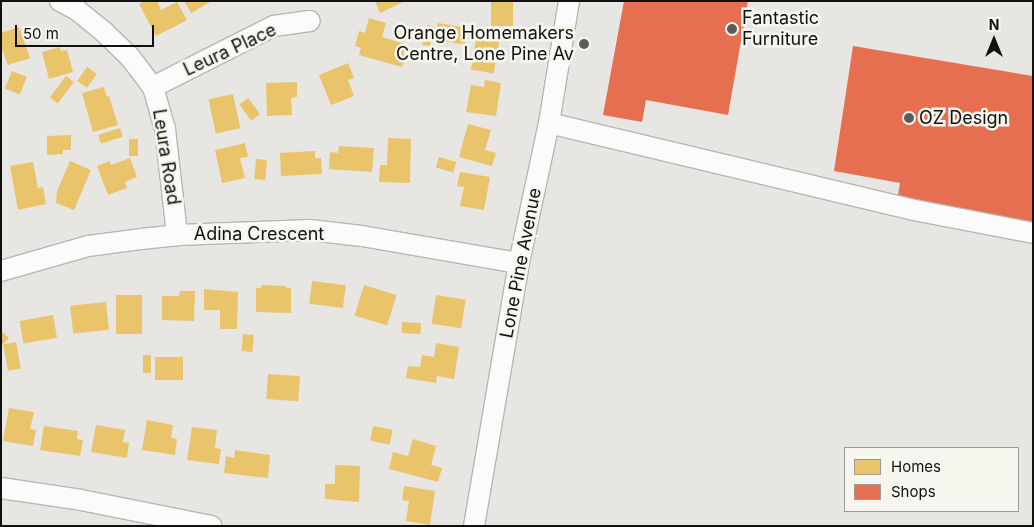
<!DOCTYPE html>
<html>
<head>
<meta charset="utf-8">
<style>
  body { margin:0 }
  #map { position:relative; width:1034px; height:527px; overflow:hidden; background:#e7e6e2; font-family:Inter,sans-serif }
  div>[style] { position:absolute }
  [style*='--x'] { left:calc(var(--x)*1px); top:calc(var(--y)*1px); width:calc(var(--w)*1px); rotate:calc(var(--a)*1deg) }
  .homes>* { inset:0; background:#e9c46a; transform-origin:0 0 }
  .shops>* { inset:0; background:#e76f51 }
  .roads { filter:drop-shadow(1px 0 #b7b6b3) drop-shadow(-1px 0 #b7b6b3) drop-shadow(0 1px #b7b6b3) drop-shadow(0 -1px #b7b6b3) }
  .minor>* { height:20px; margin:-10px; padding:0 10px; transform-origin:10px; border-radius:10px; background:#fbfbfb }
  .dots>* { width:14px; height:14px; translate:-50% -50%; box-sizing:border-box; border:2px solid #f6f5ee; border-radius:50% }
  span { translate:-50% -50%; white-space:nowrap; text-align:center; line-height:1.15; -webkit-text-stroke:5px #f6f5ee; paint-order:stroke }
  .poi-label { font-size:18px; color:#12110f }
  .left { translate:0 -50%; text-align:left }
  .right { translate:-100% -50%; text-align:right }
  .street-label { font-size:18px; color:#12110f }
  .frame { position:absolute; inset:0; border:2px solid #12110f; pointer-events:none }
  .legend { position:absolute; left:844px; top:447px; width:175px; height:65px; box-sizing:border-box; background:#f6f5ee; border:1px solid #9b9a95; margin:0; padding:6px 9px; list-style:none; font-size:15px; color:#12110f }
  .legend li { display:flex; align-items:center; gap:10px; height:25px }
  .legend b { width:25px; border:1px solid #9b9a95 }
  .north { position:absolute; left:969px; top:15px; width:50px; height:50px; -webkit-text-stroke:4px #f6f5ee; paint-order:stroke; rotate:0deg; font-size:14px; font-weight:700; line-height:20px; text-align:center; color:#12110f }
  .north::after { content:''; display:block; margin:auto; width:18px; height:22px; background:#12110f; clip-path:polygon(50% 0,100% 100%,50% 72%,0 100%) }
  .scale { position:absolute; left:15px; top:25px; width:139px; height:22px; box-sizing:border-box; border:2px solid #12110f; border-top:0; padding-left:6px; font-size:15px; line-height:18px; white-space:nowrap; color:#12110f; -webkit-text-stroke:4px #f6f5ee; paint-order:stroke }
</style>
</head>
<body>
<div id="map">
  <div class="homes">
    <div style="clip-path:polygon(145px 1px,157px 1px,161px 10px,177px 2px,187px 20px,156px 36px,139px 4px)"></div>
    <div style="clip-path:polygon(184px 1px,212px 1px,191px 13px)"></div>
    <div style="clip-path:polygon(375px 1px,405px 1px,380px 13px)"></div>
    <div style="left:491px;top:1px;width:22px;height:25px"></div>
    <div style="clip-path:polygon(369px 18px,386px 23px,382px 37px,408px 45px,402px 67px,359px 55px,361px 48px,355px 46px,359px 31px,365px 33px)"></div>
    <div style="left:438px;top:23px;width:30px;height:17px;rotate:9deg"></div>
    <div style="left:427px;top:25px;width:8px;height:20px;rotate:14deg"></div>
    <div style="clip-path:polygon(19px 27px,30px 58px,8px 65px,1px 47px,1px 33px)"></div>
    <div style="left:477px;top:35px;width:23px;height:35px;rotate:10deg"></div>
    <div style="clip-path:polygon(60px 47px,61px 51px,67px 50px,73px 72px,49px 79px,42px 52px)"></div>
    <div style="clip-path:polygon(348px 63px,354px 78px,348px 80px,354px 96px,331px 105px,319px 75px)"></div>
    <div style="left:87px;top:67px;width:12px;height:17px;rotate:35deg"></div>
    <div style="left:12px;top:71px;width:16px;height:19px;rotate:22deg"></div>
    <div style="left:66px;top:76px;width:10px;height:27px;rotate:37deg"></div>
    <div style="clip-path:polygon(485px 80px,501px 83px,496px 116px,466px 112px,471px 85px,484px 87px)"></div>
    <div style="clip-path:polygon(297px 82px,297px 97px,291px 98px,292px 115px,267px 116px,266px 83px)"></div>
    <div style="clip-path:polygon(104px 87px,107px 97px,109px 96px,118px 125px,93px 132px,82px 93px)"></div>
    <div style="left:233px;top:94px;width:35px;height:25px;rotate:78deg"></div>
    <div style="left:248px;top:98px;width:20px;height:11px;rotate:53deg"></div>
    <div style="clip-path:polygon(468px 124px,491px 130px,485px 150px,496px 153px,492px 166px,459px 157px)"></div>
    <div style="left:120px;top:128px;width:9px;height:23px;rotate:72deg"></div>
    <div style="clip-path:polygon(71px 135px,71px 150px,63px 150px,63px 154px,47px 155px,47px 136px)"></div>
    <div style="clip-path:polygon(388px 138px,411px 139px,410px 183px,379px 182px,380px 165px,387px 165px)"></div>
    <div style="left:129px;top:139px;width:9px;height:17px"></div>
    <div style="clip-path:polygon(245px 143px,248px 157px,240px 158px,245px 178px,222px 183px,215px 150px)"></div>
    <div style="clip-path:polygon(339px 146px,374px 148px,372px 172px,329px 169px,330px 152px,338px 153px)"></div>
    <div style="clip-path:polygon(315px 151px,315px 158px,321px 158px,322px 174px,281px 176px,280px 153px)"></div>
    <div style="left:439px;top:157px;width:18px;height:11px;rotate:16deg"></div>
    <div style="clip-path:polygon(130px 158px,137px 177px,125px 182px,127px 188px,108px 195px,97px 166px,110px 161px,111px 165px)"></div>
    <div style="left:256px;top:159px;width:11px;height:20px;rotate:5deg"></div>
    <div style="clip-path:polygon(70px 161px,91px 170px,74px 210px,56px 203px,57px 191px)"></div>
    <div style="clip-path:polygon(33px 162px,38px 188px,43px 187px,46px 204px,18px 210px,10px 166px)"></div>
    <div style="clip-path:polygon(460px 172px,490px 177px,484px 210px,460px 206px,464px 187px,457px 186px)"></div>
    <div style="left:312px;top:281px;width:34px;height:23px;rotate:7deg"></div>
    <div style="clip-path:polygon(261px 285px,286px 286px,286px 288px,291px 288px,291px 313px,256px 312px,256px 288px,261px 288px)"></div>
    <div style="left:364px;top:285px;width:34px;height:32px;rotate:17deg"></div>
    <div style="clip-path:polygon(204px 289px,238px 292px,237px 329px,220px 329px,220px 310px,204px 310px)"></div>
    <div style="clip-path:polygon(180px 291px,195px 291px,194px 321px,162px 320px,162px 296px,179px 296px)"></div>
    <div style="left:116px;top:295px;width:26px;height:39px"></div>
    <div style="left:436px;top:295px;width:30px;height:29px;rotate:9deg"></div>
    <div style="left:106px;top:302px;width:28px;height:36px;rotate:84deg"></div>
    <div style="left:53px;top:315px;width:23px;height:34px;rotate:80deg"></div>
    <div style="left:402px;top:322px;width:19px;height:11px;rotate:3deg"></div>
    <div style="clip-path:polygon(1px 331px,9px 338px,1px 346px)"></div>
    <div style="left:243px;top:334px;width:11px;height:17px;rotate:5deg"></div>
    <div style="left:16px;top:342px;width:27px;height:13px;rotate:80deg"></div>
    <div style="clip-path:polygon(436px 343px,459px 347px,454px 379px,437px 376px,436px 383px,406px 378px,408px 366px,420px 367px,422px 355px,434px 357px)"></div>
    <div style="left:143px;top:355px;width:8px;height:18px"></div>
    <div style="left:183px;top:357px;width:23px;height:28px;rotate:90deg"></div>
    <div style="left:268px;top:374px;width:32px;height:25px;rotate:4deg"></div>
    <div style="clip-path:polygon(9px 408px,34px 412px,30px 429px,36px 430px,33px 446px,3px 441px)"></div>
    <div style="clip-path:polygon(147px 420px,173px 425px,171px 438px,177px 439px,175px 455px,142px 450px)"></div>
    <div style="clip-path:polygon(96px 425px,125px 430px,123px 442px,129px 443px,127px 458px,91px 452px)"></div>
    <div style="clip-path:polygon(44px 426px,78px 431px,77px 439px,83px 440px,80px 456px,40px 450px)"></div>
    <div style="left:373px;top:426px;width:20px;height:15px;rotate:11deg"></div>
    <div style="clip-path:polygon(192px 427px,217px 430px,215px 448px,221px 449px,219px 464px,187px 460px)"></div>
    <div style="clip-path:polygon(413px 439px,436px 446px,431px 465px,442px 468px,438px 482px,389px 469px,393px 452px,408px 456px)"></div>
    <div style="clip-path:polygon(235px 450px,270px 455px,268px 478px,224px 473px,226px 456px,234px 458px)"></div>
    <div style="clip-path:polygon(335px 465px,360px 466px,359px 502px,325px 499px,325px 484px,335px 484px)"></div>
    <div style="clip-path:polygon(404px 486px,435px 491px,430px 525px,406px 521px,409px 501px,402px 500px)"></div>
  </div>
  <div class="shops">
    <div style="clip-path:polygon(624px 1px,748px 1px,728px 115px,646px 100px,642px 122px,603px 115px)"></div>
    <div style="clip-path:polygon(853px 46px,1033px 76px,1033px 225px,897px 201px,900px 183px,834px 171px)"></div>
  </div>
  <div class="roads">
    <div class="minor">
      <div style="--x:60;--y:1;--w:19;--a:28"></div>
      <div style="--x:77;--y:10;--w:36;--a:39"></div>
      <div style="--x:105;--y:33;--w:35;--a:44"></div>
      <div style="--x:130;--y:57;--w:38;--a:53"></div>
      <div style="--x:153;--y:87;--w:44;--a:74.1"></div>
      <div style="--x:165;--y:129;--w:107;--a:83.5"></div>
      <div style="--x:153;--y:87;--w:136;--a:-26.8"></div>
      <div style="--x:274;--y:26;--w:36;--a:-8"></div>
      <div style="--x:549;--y:123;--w:375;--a:13.4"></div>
      <div style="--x:914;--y:210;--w:121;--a:10.9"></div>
      <div style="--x:1;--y:271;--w:91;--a:-16"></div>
      <div style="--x:88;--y:246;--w:53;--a:-7.5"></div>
      <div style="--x:141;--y:239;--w:36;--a:-6"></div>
      <div style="--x:177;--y:235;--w:133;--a:-2.2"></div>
      <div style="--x:310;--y:230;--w:52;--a:6.6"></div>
      <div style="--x:362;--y:236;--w:159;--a:9.8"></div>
      <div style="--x:1;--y:488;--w:81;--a:8.5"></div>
      <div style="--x:81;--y:500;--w:133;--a:11.3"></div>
      <div style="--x:474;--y:526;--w:267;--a:-80.3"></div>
      <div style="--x:519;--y:263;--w:143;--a:-77.9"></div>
      <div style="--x:549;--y:123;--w:124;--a:-80.7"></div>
    </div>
  </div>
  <div class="dots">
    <div style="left:732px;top:29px;background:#5d5c59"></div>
    <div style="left:584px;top:44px;background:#5d5c59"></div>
    <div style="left:909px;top:118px;background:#5d5c59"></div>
  </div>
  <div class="poi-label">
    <span class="left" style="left:742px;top:29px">Fantastic<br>Furniture</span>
    <span class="right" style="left:574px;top:44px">Orange Homemakers<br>Centre, Lone Pine Av</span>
    <span class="left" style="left:919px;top:118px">OZ Design</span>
  </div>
  <div class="street-label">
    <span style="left:230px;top:50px;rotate:-25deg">Leura Place</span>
    <span style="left:166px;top:157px;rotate:81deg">Leura Road</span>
    <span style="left:259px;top:234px">Adina Crescent</span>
    <span style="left:521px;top:263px;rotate:-79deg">Lone Pine Avenue</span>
  </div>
  <div class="frame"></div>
  <ul class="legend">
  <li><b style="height:14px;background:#e9c46a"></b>Homes</li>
  <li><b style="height:14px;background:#e76f51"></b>Shops</li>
  </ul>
  <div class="north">N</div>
  <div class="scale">50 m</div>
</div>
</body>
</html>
